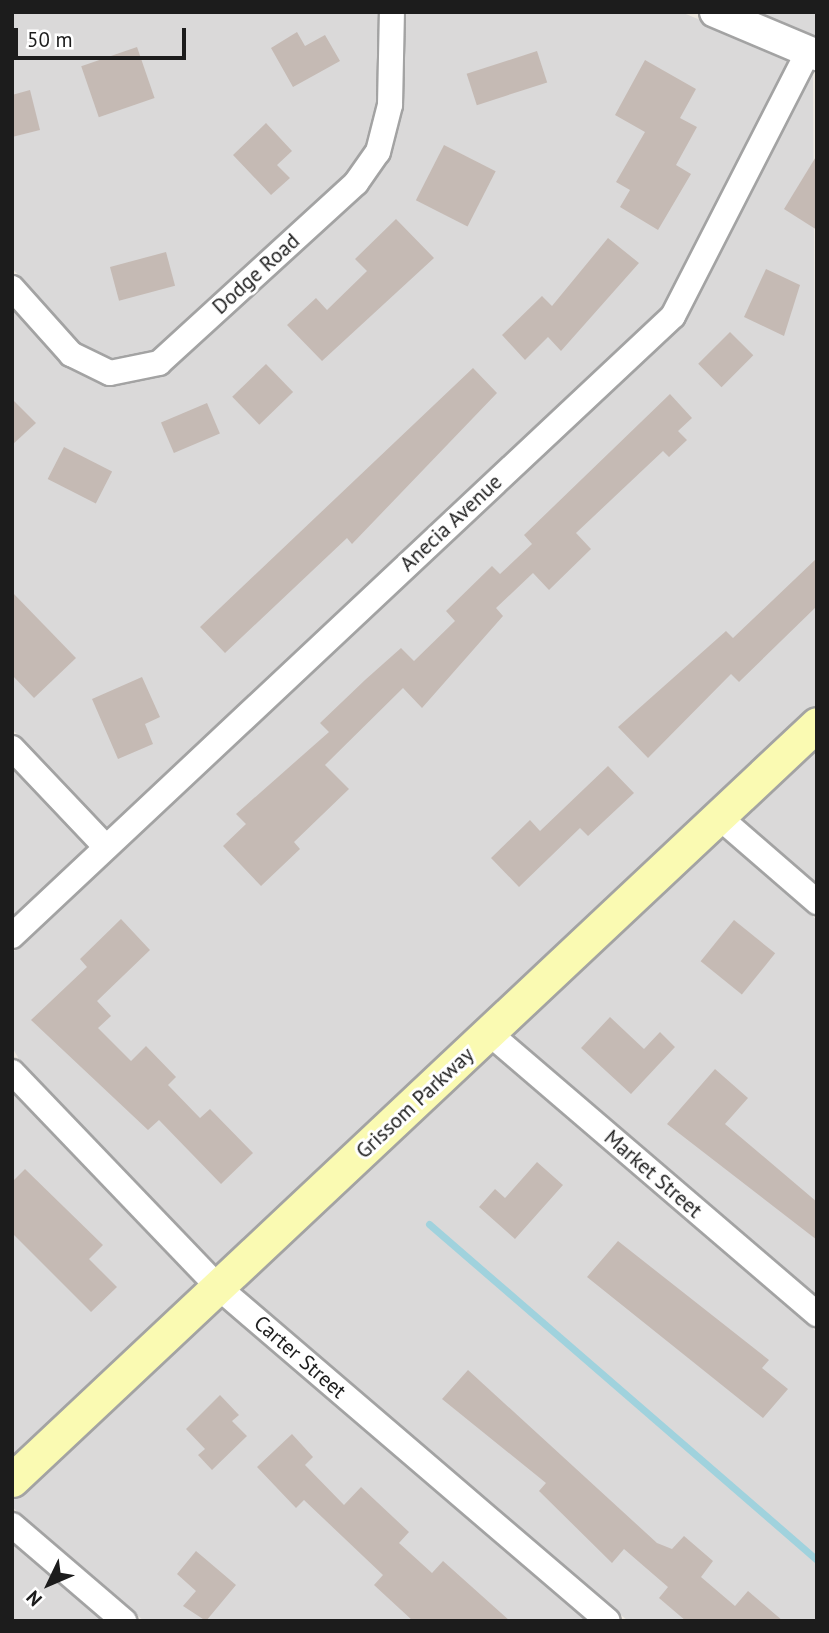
<!DOCTYPE html>
<html>
<head>
<meta charset="utf-8">
<style>
  body { margin:0 }
  #map { position:relative; width:829px; height:1633px; overflow:hidden; background:#eee9e1; font-family:"PT Sans",sans-serif }
  div>[style] { position:absolute }
  [style*='--x'] { left:calc(var(--x)*1px); top:calc(var(--y)*1px); width:calc(var(--w)*1px); rotate:calc(var(--a)*1deg) }
  .residential>* { inset:0; background:#dad9d9 }
  .stream>* { height:7px; margin:-3.5px; padding:0 3.5px; transform-origin:3.5px; border-radius:3.5px; background:#a0d2dd }
  .building>* { inset:0; background:#c5bab4; transform-origin:0 0 }
  .roads { filter:drop-shadow(2px 0 #a3a3a3) drop-shadow(-2px 0 #a3a3a3) drop-shadow(0 2px #a3a3a3) drop-shadow(0 -2px #a3a3a3) }
  .minor>* { height:24px; margin:-12px; padding:0 12px; transform-origin:12px; border-radius:12px; background:#fff }
  .tertiary>* { height:30px; margin:-15px; padding:0 15px; transform-origin:15px; border-radius:15px; background:#fff }
  .secondary>* { height:33px; margin:-16.5px; padding:0 16.5px; transform-origin:16.5px; border-radius:16.5px; background:#fafab2 }
  span { translate:-50% -50%; white-space:nowrap; text-align:center; line-height:1.15; -webkit-text-stroke:6px #fff; paint-order:stroke }
  .street-label { font-size:21px; color:#1c1c1c }
  .frame { position:absolute; inset:0; border:14px solid #1c1c1c; pointer-events:none }
  .north { position:absolute; left:14px; top:1549px; width:70px; height:70px; -webkit-text-stroke:5px #fff; paint-order:stroke; rotate:226deg; font-size:19px; font-weight:700; line-height:28px; text-align:center; color:#1c1c1c }
  .north::after { content:''; display:block; margin:auto; width:24px; height:32px; background:#1c1c1c; clip-path:polygon(50% 0,100% 100%,50% 72%,0 100%) }
  .scale { position:absolute; left:14px; top:28px; width:172px; height:32px; box-sizing:border-box; border:4px solid #1c1c1c; border-top:0; padding-left:9px; font-size:21px; line-height:24px; white-space:nowrap; color:#1c1c1c; -webkit-text-stroke:5px #fff; paint-order:stroke }
</style>
</head>
<body>
<div id="map">
  <div class="residential">
    <div style="clip-path:polygon(12px 12px,380px 12px,378px 105px,367px 148px,347px 175px,154px 351px,113px 360px,80px 344px,12px 268px)"></div>
    <div style="clip-path:polygon(405px 12px,681px 12px,792px 58px,663px 309px,107px 828px,12px 729px,12px 308px,61px 363px,103px 385px,161px 375px,364px 191px,388px 158px,403px 104px)"></div>
    <div style="clip-path:polygon(750px 12px,817px 12px,817px 40px)"></div>
    <div style="clip-path:polygon(813px 68px,817px 708px,219px 1269px,20px 1061px,12px 1047px,12px 953px,681px 325px)"></div>
    <div style="clip-path:polygon(817px 740px,817px 885px,738px 816px)"></div>
    <div style="clip-path:polygon(12px 768px,88px 847px,12px 920px)"></div>
    <div style="clip-path:polygon(718px 834px,817px 920px,817px 1297px,508px 1032px)"></div>
    <div style="clip-path:polygon(489px 1050px,817px 1332px,817px 1621px,628px 1621px,237px 1285px)"></div>
    <div style="clip-path:polygon(12px 1091px,200px 1287px,12px 1464px)"></div>
    <div style="clip-path:polygon(217px 1303px,588px 1621px,144px 1621px,12px 1507px,12px 1497px)"></div>
    <div style="clip-path:polygon(12px 1543px,103px 1621px,12px 1621px)"></div>
  </div>
  <div class="stream">
    <div style="--x:429;--y:1224;--w:513;--a:40.89"></div>
  </div>
  <div class="building">
    <div style="clip-path:polygon(297px 32px,305px 46px,325px 35px,340px 61px,293px 87px,271px 48px)"></div>
    <div style="left:137px;top:47px;width:54px;height:59px;rotate:71deg"></div>
    <div style="left:537px;top:51px;width:33px;height:74px;rotate:72deg"></div>
    <div style="clip-path:polygon(645px 60px,696px 89px,680px 118px,697px 127px,676px 165px,691px 174px,658px 230px,620px 207px,630px 190px,616px 182px,645px 132px,615px 115px)"></div>
    <div style="clip-path:polygon(30px 90px,40px 130px,12px 137px,12px 95px)"></div>
    <div style="clip-path:polygon(266px 123px,292px 151px,277px 165px,290px 178px,271px 195px,233px 155px)"></div>
    <div style="left:444px;top:145px;width:58px;height:62px;rotate:27deg"></div>
    <div style="clip-path:polygon(817px 155px,817px 230px,784px 209px)"></div>
    <div style="clip-path:polygon(396px 219px,434px 258px,322px 361px,287px 325px,316px 298px,327px 310px,367px 271px,355px 259px)"></div>
    <div style="clip-path:polygon(608px 238px,639px 263px,561px 351px,548px 337px,525px 360px,502px 335px,542px 296px,552px 306px)"></div>
    <div style="left:166px;top:252px;width:35px;height:58px;rotate:75deg"></div>
    <div style="clip-path:polygon(766px 269px,800px 285px,784px 336px,744px 317px)"></div>
    <div style="left:730px;top:332px;width:33px;height:45px;rotate:45deg"></div>
    <div style="left:266px;top:364px;width:39px;height:47px;rotate:46deg"></div>
    <div style="clip-path:polygon(473px 368px,497px 393px,352px 544px,347px 538px,225px 653px,200px 627px)"></div>
    <div style="clip-path:polygon(670px 394px,692px 418px,678px 431px,687px 440px,669px 457px,663px 451px,576px 533px,591px 549px,549px 590px,533px 573px,496px 608px,503px 616px,422px 708px,403px 688px,325px 765px,349px 789px,294px 842px,300px 849px,261px 886px,223px 846px,246px 824px,236px 814px,329px 732px,320px 723px,365px 680px,401px 648px,414px 661px,455px 621px,446px 611px,492px 566px,500px 574px,532px 544px,524px 535px)"></div>
    <div style="clip-path:polygon(12px 399px,36px 423px,12px 445px)"></div>
    <div style="left:207px;top:403px;width:33px;height:50px;rotate:67deg"></div>
    <div style="left:64px;top:447px;width:54px;height:36px;rotate:27deg"></div>
    <div style="clip-path:polygon(817px 558px,817px 606px,739px 682px,731px 674px,648px 758px,618px 727px,726px 631px,733px 638px)"></div>
    <div style="clip-path:polygon(12px 592px,76px 658px,34px 698px,12px 675px)"></div>
    <div style="clip-path:polygon(142px 677px,160px 717px,145px 724px,153px 744px,118px 759px,92px 699px)"></div>
    <div style="clip-path:polygon(608px 766px,634px 793px,588px 836px,580px 828px,519px 887px,491px 858px,530px 820px,540px 831px)"></div>
    <div style="clip-path:polygon(121px 919px,150px 950px,97px 1001px,111px 1016px,98px 1028px,131px 1061px,146px 1046px,176px 1077px,168px 1085px,200px 1118px,210px 1109px,253px 1153px,221px 1184px,159px 1120px,148px 1130px,31px 1020px,87px 967px,80px 959px)"></div>
    <div style="left:734px;top:920px;width:53px;height:53px;rotate:39deg"></div>
    <div style="clip-path:polygon(610px 1017px,644px 1049px,660px 1032px,675px 1047px,631px 1094px,581px 1048px)"></div>
    <div style="clip-path:polygon(715px 1069px,748px 1098px,725px 1124px,817px 1202px,817px 1240px,667px 1124px)"></div>
    <div style="clip-path:polygon(537px 1162px,563px 1185px,515px 1239px,479px 1207px,495px 1189px,505px 1198px)"></div>
    <div style="clip-path:polygon(25px 1169px,103px 1245px,89px 1259px,117px 1287px,91px 1312px,12px 1233px,12px 1182px)"></div>
    <div style="clip-path:polygon(618px 1241px,769px 1360px,762px 1368px,788px 1389px,763px 1418px,587px 1277px)"></div>
    <div style="clip-path:polygon(468px 1370px,657px 1543px,672px 1549px,684px 1536px,713px 1561px,701px 1577px,735px 1606px,748px 1591px,783px 1621px,686px 1621px,659px 1598px,668px 1587px,624px 1549px,612px 1563px,539px 1491px,546px 1483px,442px 1399px)"></div>
    <div style="clip-path:polygon(220px 1395px,239px 1415px,232px 1421px,247px 1436px,212px 1470px,198px 1455px,205px 1449px,186px 1429px)"></div>
    <div style="clip-path:polygon(292px 1434px,313px 1457px,305px 1465px,344px 1505px,361px 1487px,409px 1532px,399px 1543px,432px 1573px,443px 1561px,510px 1621px,413px 1621px,374px 1585px,383px 1575px,304px 1500px,296px 1508px,257px 1467px)"></div>
    <div style="clip-path:polygon(196px 1551px,236px 1585px,206px 1621px,183px 1606px,196px 1591px,177px 1574px)"></div>
  </div>
  <div class="roads">
    <div class="minor">
      <div style="--x:12;--y:288;--w:89;--a:48.2"></div>
      <div style="--x:71;--y:354;--w:43;--a:26"></div>
      <div style="--x:110;--y:373;--w:50;--a:-11.5"></div>
      <div style="--x:159;--y:363;--w:267;--a:-42.4"></div>
      <div style="--x:356;--y:183;--w:38;--a:-55"></div>
      <div style="--x:378;--y:152;--w:49;--a:-75.7"></div>
      <div style="--x:390;--y:105;--w:93;--a:-88.8"></div>
      <div style="--x:12;--y:748;--w:135;--a:46.5"></div>
      <div style="--x:719;--y:817;--w:130;--a:40.9"></div>
      <div style="--x:12;--y:936;--w:906;--a:-43.17"></div>
      <div style="--x:673;--y:316;--w:299;--a:-62.9"></div>
      <div style="--x:489;--y:1033;--w:432;--a:40.6"></div>
      <div style="--x:12;--y:1072;--w:298;--a:46.2"></div>
      <div style="--x:218;--y:1287;--w:513;--a:40.58"></div>
      <div style="--x:12;--y:1525;--w:148;--a:40.6"></div>
    </div>
    <div class="tertiary">
      <div style="--x:715;--y:12;--w:111;--a:22.9"></div>
    </div>
    <div class="secondary">
      <div style="--x:12;--y:1480;--w:1104;--a:-43.2"></div>
    </div>
  </div>
  <div class="street-label">
    <span style="left:256px;top:274px;rotate:-42deg">Dodge Road</span>
    <span style="left:451px;top:523px;rotate:-43deg">Anecia Avenue</span>
    <span style="left:415px;top:1103px;rotate:-43deg">Grissom Parkway</span>
    <span style="left:653px;top:1174px;rotate:41deg">Market Street</span>
    <span style="left:300px;top:1357px;rotate:41deg">Carter Street</span>
  </div>
  <div class="frame"></div>
  <div class="north">N</div>
  <div class="scale">50 m</div>
</div>
</body>
</html>
